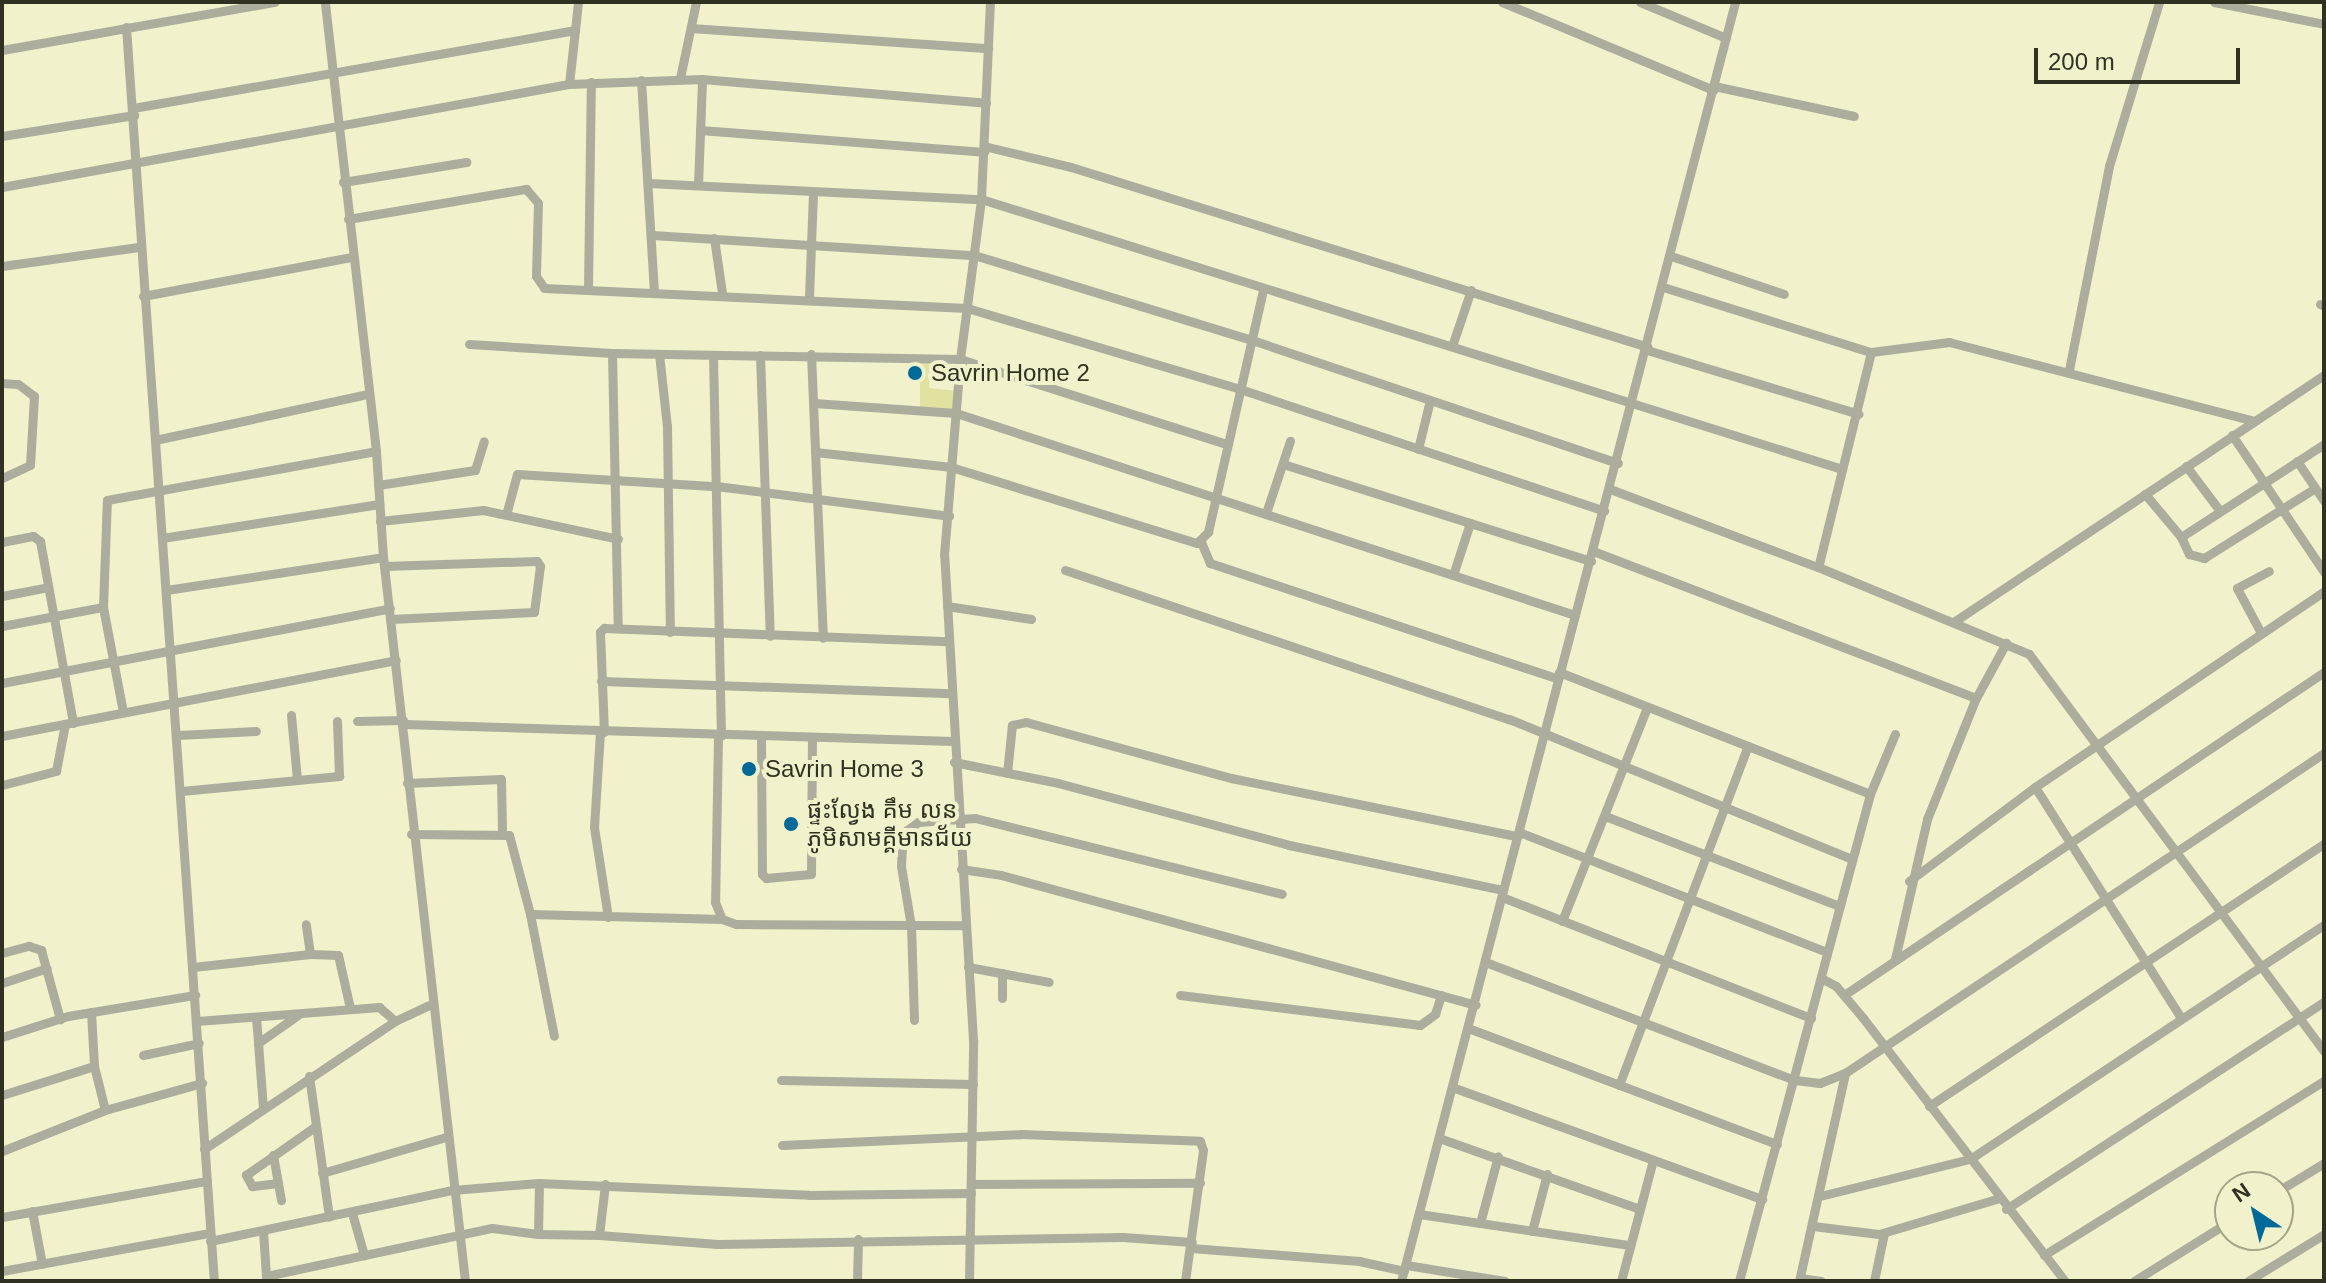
<!DOCTYPE html>
<html>
<head>
<meta charset="utf-8">
<style>
  body { margin:0 }
  #map { position:relative; width:2326px; height:1283px; overflow:hidden; background:#f1f1cb; font-family:Helvetica,"Noto Sans Khmer",sans-serif }
  div>[style] { position:absolute }
  [style*='--x'] { left:calc(var(--x)*1px); top:calc(var(--y)*1px); width:calc(var(--w)*1px); rotate:calc(var(--a)*1deg) }
  .green>* { inset:0; background:#e1e1a0 }
  .minor>* { height:9px; margin:-4.5px; padding:0 4.5px; transform-origin:4.5px; border-radius:4.5px; background:#acad9d }
  .dots>* { width:22px; height:22px; translate:-50% -50%; box-sizing:border-box; border:4px solid #f1f1cb; border-radius:50% }
  span { translate:-50% -50%; white-space:nowrap; text-align:center; line-height:1.15; -webkit-text-stroke:8px #f1f1cb; paint-order:stroke }
  .poi-label { font-size:24px; color:#313122 }
  .left { translate:0 -50%; text-align:left }
  .frame { position:absolute; inset:0; border:4px solid #313122; pointer-events:none }
  .north { position:absolute; left:2214px; top:1171px; width:80px; height:80px; box-sizing:border-box; background:#f1f1cb; border:2px solid #a4a487; border-radius:50%; rotate:325deg; font-size:22px; font-weight:700; line-height:32px; text-align:center; color:#313122 }
  .north::after { content:''; display:block; margin:auto; width:28px; height:36px; background:#006997; clip-path:polygon(50% 0,100% 100%,50% 72%,0 100%) }
  .scale { position:absolute; left:2034px; top:48px; width:206px; height:36px; box-sizing:border-box; border:4px solid #313122; border-top:0; padding-left:10px; font-size:24px; line-height:28px; white-space:nowrap; color:#313122; -webkit-text-stroke:6px #f1f1cb; paint-order:stroke }
</style>
</head>
<body>
<div id="map">
  <div class="green">
    <div style="clip-path:polygon(920px 362px,930px 363px,929px 388px,957px 391px,956px 413px,920px 409px)"></div>
  </div>
  <div class="minor">
    <div style="--x:1502;--y:2;--w:229;--a:22.6"></div>
    <div style="--x:1640;--y:2;--w:93;--a:22.7"></div>
    <div style="--x:2214;--y:2;--w:112;--a:11.3"></div>
    <div style="--x:126;--y:27;--w:1257;--a:85.99"></div>
    <div style="--x:691;--y:28;--w:298;--a:3.9"></div>
    <div style="--x:2;--y:50;--w:277;--a:-10"></div>
    <div style="--x:680;--y:78;--w:78;--a:-78.1"></div>
    <div style="--x:641;--y:80;--w:210;--a:86.5"></div>
    <div style="--x:569;--y:84;--w:82;--a:-83.7"></div>
    <div style="--x:1714;--y:86;--w:143;--a:12.1"></div>
    <div style="--x:133;--y:108;--w:449;--a:-10"></div>
    <div style="--x:700;--y:130;--w:285;--a:4.4"></div>
    <div style="--x:2;--y:136;--w:134;--a:-9"></div>
    <div style="--x:984;--y:146;--w:89;--a:13.6"></div>
    <div style="--x:1071;--y:167;--w:604;--a:17.33"></div>
    <div style="--x:343;--y:182;--w:125;--a:-9.2"></div>
    <div style="--x:648;--y:183;--w:333;--a:2.8"></div>
    <div style="--x:981;--y:199;--w:902;--a:17.41"></div>
    <div style="--x:698;--y:185;--w:106;--a:-87.8"></div>
    <div style="--x:2;--y:187;--w:576;--a:-10.3"></div>
    <div style="--x:569;--y:84;--w:133;--a:-2.2"></div>
    <div style="--x:702;--y:79;--w:285;--a:4.8"></div>
    <div style="--x:348;--y:219;--w:181;--a:-9.6"></div>
    <div style="--x:526;--y:189;--w:18;--a:49"></div>
    <div style="--x:538;--y:203;--w:73;--a:91.6"></div>
    <div style="--x:536;--y:276;--w:14;--a:56"></div>
    <div style="--x:544;--y:288;--w:423;--a:2.7"></div>
    <div style="--x:967;--y:308;--w:285;--a:16.5"></div>
    <div style="--x:1240;--y:389;--w:384;--a:18.5"></div>
    <div style="--x:652;--y:235;--w:323;--a:3.6"></div>
    <div style="--x:974;--y:255;--w:291;--a:17"></div>
    <div style="--x:1252;--y:340;--w:386;--a:18.6"></div>
    <div style="--x:714;--y:238;--w:56;--a:81.7"></div>
    <div style="--x:1671;--y:256;--w:119;--a:18.6"></div>
    <div style="--x:2;--y:266;--w:138;--a:-7.9"></div>
    <div style="--x:1663;--y:287;--w:218;--a:17.4"></div>
    <div style="--x:1871;--y:352;--w:221;--a:103.8"></div>
    <div style="--x:588;--y:289;--w:207;--a:-89.2"></div>
    <div style="--x:143;--y:296;--w:213;--a:-10.6"></div>
    <div style="--x:809;--y:297;--w:104;--a:-87.8"></div>
    <div style="--x:2320;--y:304;--w:4;--a:27"></div>
    <div style="--x:469;--y:344;--w:143;--a:3.6"></div>
    <div style="--x:612;--y:353;--w:348;--a:1"></div>
    <div style="--x:960;--y:359;--w:280;--a:17.7"></div>
    <div style="--x:1452;--y:346;--w:59;--a:-71.3"></div>
    <div style="--x:1647;--y:350;--w:221;--a:16.8"></div>
    <div style="--x:1871;--y:352;--w:79;--a:-7.3"></div>
    <div style="--x:1949;--y:342;--w:315;--a:14.5"></div>
    <div style="--x:612;--y:353;--w:275;--a:88.8"></div>
    <div style="--x:659;--y:354;--w:72;--a:83.7"></div>
    <div style="--x:667;--y:426;--w:206;--a:89.2"></div>
    <div style="--x:811;--y:354;--w:284;--a:87.6"></div>
    <div style="--x:713;--y:355;--w:381;--a:88.8"></div>
    <div style="--x:760;--y:355;--w:281;--a:88"></div>
    <div style="--x:2069;--y:370;--w:208;--a:-78.9"></div>
    <div style="--x:2109;--y:166;--w:171;--a:-73"></div>
    <div style="--x:2;--y:383;--w:16;--a:4"></div>
    <div style="--x:18;--y:384;--w:20;--a:37"></div>
    <div style="--x:34;--y:396;--w:69;--a:93.3"></div>
    <div style="--x:30;--y:465;--w:31;--a:155"></div>
    <div style="--x:814;--y:403;--w:142;--a:4"></div>
    <div style="--x:956;--y:413;--w:651;--a:18.07"></div>
    <div style="--x:2232;--y:435;--w:165;--a:56.1"></div>
    <div style="--x:155;--y:440;--w:218;--a:-12.2"></div>
    <div style="--x:1418;--y:449;--w:50;--a:-76.2"></div>
    <div style="--x:815;--y:452;--w:137;--a:6.3"></div>
    <div style="--x:951;--y:467;--w:257;--a:17.2"></div>
    <div style="--x:1197;--y:543;--w:16;--a:-45"></div>
    <div style="--x:1208;--y:532;--w:249;--a:-77.2"></div>
    <div style="--x:2297;--y:461;--w:48;--a:56"></div>
    <div style="--x:1283;--y:464;--w:323;--a:17.5"></div>
    <div style="--x:2186;--y:466;--w:56;--a:52.9"></div>
    <div style="--x:378;--y:485;--w:98;--a:-8.8"></div>
    <div style="--x:475;--y:470;--w:30;--a:-73"></div>
    <div style="--x:1610;--y:489;--w:222;--a:20.6"></div>
    <div style="--x:1818;--y:567;--w:228;--a:22.4"></div>
    <div style="--x:2029;--y:654;--w:495;--a:53.4"></div>
    <div style="--x:2145;--y:494;--w:56;--a:50.1"></div>
    <div style="--x:2181;--y:537;--w:171;--a:-33"></div>
    <div style="--x:1266;--y:513;--w:76;--a:-71.6"></div>
    <div style="--x:506;--y:515;--w:42;--a:-75"></div>
    <div style="--x:517;--y:474;--w:199;--a:3.5"></div>
    <div style="--x:716;--y:486;--w:235;--a:7.3"></div>
    <div style="--x:380;--y:521;--w:104;--a:-6.1"></div>
    <div style="--x:483;--y:510;--w:138;--a:12.1"></div>
    <div style="--x:2181;--y:537;--w:19;--a:65"></div>
    <div style="--x:2189;--y:554;--w:16;--a:15"></div>
    <div style="--x:2204;--y:558;--w:131;--a:-32.2"></div>
    <div style="--x:162;--y:538;--w:220;--a:-8.9"></div>
    <div style="--x:2;--y:542;--w:32;--a:-11"></div>
    <div style="--x:33;--y:536;--w:9;--a:36"></div>
    <div style="--x:40;--y:541;--w:185;--a:79.7"></div>
    <div style="--x:1201;--y:542;--w:23;--a:67"></div>
    <div style="--x:1210;--y:563;--w:367;--a:18.4"></div>
    <div style="--x:1593;--y:551;--w:410;--a:21"></div>
    <div style="--x:383;--y:557;--w:729;--a:83.54"></div>
    <div style="--x:384;--y:566;--w:153;--a:-1.9"></div>
    <div style="--x:537;--y:561;--w:6;--a:59"></div>
    <div style="--x:540;--y:566;--w:46;--a:97.4"></div>
    <div style="--x:534;--y:612;--w:143;--a:177.2"></div>
    <div style="--x:1065;--y:570;--w:468;--a:18.6"></div>
    <div style="--x:1509;--y:719;--w:370;--a:22.2"></div>
    <div style="--x:1453;--y:575;--w:55;--a:-71.9"></div>
    <div style="--x:166;--y:590;--w:219;--a:-8.6"></div>
    <div style="--x:383;--y:557;--w:106;--a:-93.8"></div>
    <div style="--x:376;--y:451;--w:452;--a:-96.5"></div>
    <div style="--x:2;--y:596;--w:43;--a:-10.8"></div>
    <div style="--x:947;--y:606;--w:85;--a:8.8"></div>
    <div style="--x:1955;--y:621;--w:443;--a:-33.7"></div>
    <div style="--x:2;--y:626;--w:103;--a:-10.7"></div>
    <div style="--x:2261;--y:633;--w:51;--a:-118.1"></div>
    <div style="--x:2237;--y:588;--w:36;--a:-28"></div>
    <div style="--x:1559;--y:672;--w:334;--a:21.4"></div>
    <div style="--x:601;--y:681;--w:350;--a:2"></div>
    <div style="--x:2;--y:683;--w:395;--a:-10.9"></div>
    <div style="--x:123;--y:712;--w:107;--a:-100.8"></div>
    <div style="--x:103;--y:607;--w:107;--a:-87.9"></div>
    <div style="--x:107;--y:500;--w:273;--a:-10.3"></div>
    <div style="--x:291;--y:715;--w:65;--a:84.7"></div>
    <div style="--x:357;--y:721;--w:46;--a:-1.2"></div>
    <div style="--x:404;--y:724;--w:549;--a:1.77"></div>
    <div style="--x:600;--y:732;--w:95;--a:93.6"></div>
    <div style="--x:594;--y:827;--w:91;--a:81.2"></div>
    <div style="--x:604;--y:732;--w:100;--a:-92.3"></div>
    <div style="--x:600;--y:632;--w:6;--a:-45"></div>
    <div style="--x:604;--y:628;--w:344;--a:2.2"></div>
    <div style="--x:178;--y:735;--w:78;--a:-2.9"></div>
    <div style="--x:2;--y:736;--w:401;--a:-10.9"></div>
    <div style="--x:718;--y:736;--w:166;--a:91"></div>
    <div style="--x:715;--y:902;--w:18;--a:68"></div>
    <div style="--x:722;--y:919;--w:15;--a:20"></div>
    <div style="--x:736;--y:924;--w:229;--a:0.3"></div>
    <div style="--x:761;--y:738;--w:136;--a:89.6"></div>
    <div style="--x:762;--y:874;--w:6;--a:45"></div>
    <div style="--x:766;--y:878;--w:45;--a:-5.1"></div>
    <div style="--x:811;--y:874;--w:133;--a:-89.6"></div>
    <div style="--x:954;--y:762;--w:106;--a:11.4"></div>
    <div style="--x:1058;--y:783;--w:239;--a:15"></div>
    <div style="--x:1289;--y:845;--w:219;--a:11.9"></div>
    <div style="--x:1007;--y:773;--w:48;--a:-84.1"></div>
    <div style="--x:1012;--y:725;--w:14;--a:-12"></div>
    <div style="--x:1026;--y:722;--w:213;--a:15.3"></div>
    <div style="--x:1231;--y:778;--w:292;--a:11.5"></div>
    <div style="--x:407;--y:783;--w:94;--a:-2.4"></div>
    <div style="--x:501;--y:779;--w:53;--a:88.9"></div>
    <div style="--x:2;--y:785;--w:56;--a:-14.5"></div>
    <div style="--x:56;--y:771;--w:48;--a:-79.2"></div>
    <div style="--x:2035;--y:787;--w:273;--a:57.7"></div>
    <div style="--x:181;--y:791;--w:159;--a:-5.4"></div>
    <div style="--x:339;--y:776;--w:55;--a:-92.1"></div>
    <div style="--x:1605;--y:816;--w:251;--a:21"></div>
    <div style="--x:1519;--y:832;--w:330;--a:21.3"></div>
    <div style="--x:411;--y:834;--w:98;--a:0.6"></div>
    <div style="--x:509;--y:835;--w:82;--a:75.1"></div>
    <div style="--x:530;--y:914;--w:192;--a:1.5"></div>
    <div style="--x:961;--y:869;--w:40;--a:8.5"></div>
    <div style="--x:1001;--y:875;--w:492;--a:15.3"></div>
    <div style="--x:1909;--y:881;--w:157;--a:-36.7"></div>
    <div style="--x:2035;--y:787;--w:349;--a:-34.1"></div>
    <div style="--x:1502;--y:897;--w:332;--a:21.4"></div>
    <div style="--x:530;--y:914;--w:124;--a:78.9"></div>
    <div style="--x:1562;--y:921;--w:230;--a:-68.3"></div>
    <div style="--x:2;--y:953;--w:28;--a:-15"></div>
    <div style="--x:29;--y:946;--w:13;--a:18"></div>
    <div style="--x:41;--y:950;--w:72;--a:74.6"></div>
    <div style="--x:310;--y:954;--w:28;--a:2"></div>
    <div style="--x:338;--y:955;--w:54;--a:77.2"></div>
    <div style="--x:1895;--y:959;--w:144;--a:-77.1"></div>
    <div style="--x:1927;--y:819;--w:131;--a:-68"></div>
    <div style="--x:1976;--y:698;--w:63;--a:-61.4"></div>
    <div style="--x:1488;--y:963;--w:329;--a:20.9"></div>
    <div style="--x:1795;--y:1080;--w:25;--a:7"></div>
    <div style="--x:1820;--y:1083;--w:27;--a:-22"></div>
    <div style="--x:1845;--y:1073;--w:576;--a:-33.75"></div>
    <div style="--x:193;--y:967;--w:118;--a:-6.3"></div>
    <div style="--x:310;--y:954;--w:30;--a:-98"></div>
    <div style="--x:968;--y:967;--w:82;--a:10.5"></div>
    <div style="--x:1821;--y:978;--w:17;--a:28"></div>
    <div style="--x:1836;--y:986;--w:42;--a:49.8"></div>
    <div style="--x:1863;--y:1018;--w:332;--a:52.5"></div>
    <div style="--x:2;--y:983;--w:47;--a:-18.4"></div>
    <div style="--x:1180;--y:995;--w:242;--a:7.1"></div>
    <div style="--x:1420;--y:1025;--w:19;--a:-36"></div>
    <div style="--x:1435;--y:1014;--w:20;--a:-72"></div>
    <div style="--x:1844;--y:995;--w:579;--a:-33.94"></div>
    <div style="--x:1002;--y:998;--w:25;--a:-90"></div>
    <div style="--x:91;--y:1012;--w:54;--a:86.8"></div>
    <div style="--x:94;--y:1066;--w:45;--a:76"></div>
    <div style="--x:256;--y:1018;--w:25;--a:85"></div>
    <div style="--x:914;--y:1020;--w:94;--a:-91.8"></div>
    <div style="--x:911;--y:926;--w:61;--a:-99.5"></div>
    <div style="--x:901;--y:866;--w:33;--a:-87"></div>
    <div style="--x:903;--y:833;--w:19;--a:-36"></div>
    <div style="--x:918;--y:822;--w:57;--a:-4"></div>
    <div style="--x:975;--y:818;--w:316;--a:13.9"></div>
    <div style="--x:197;--y:1021;--w:183;--a:-4.4"></div>
    <div style="--x:379;--y:1007;--w:21;--a:41"></div>
    <div style="--x:1468;--y:1028;--w:330;--a:20.6"></div>
    <div style="--x:2;--y:1037;--w:69;--a:-17.7"></div>
    <div style="--x:68;--y:1016;--w:129;--a:-9.4"></div>
    <div style="--x:143;--y:1055;--w:57;--a:-12.1"></div>
    <div style="--x:309;--y:1076;--w:142;--a:81.9"></div>
    <div style="--x:781;--y:1080;--w:192;--a:1.2"></div>
    <div style="--x:1619;--y:1085;--w:363;--a:-69.2"></div>
    <div style="--x:1452;--y:1087;--w:330;--a:19.9"></div>
    <div style="--x:2;--y:1095;--w:96;--a:-17.5"></div>
    <div style="--x:1929;--y:1106;--w:474;--a:-33.6"></div>
    <div style="--x:263;--y:1108;--w:65;--a:-94.4"></div>
    <div style="--x:258;--y:1043;--w:49;--a:-35"></div>
    <div style="--x:1439;--y:1138;--w:213;--a:19.5"></div>
    <div style="--x:782;--y:1145;--w:239;--a:-2.6"></div>
    <div style="--x:1021;--y:1134;--w:179;--a:2.2"></div>
    <div style="--x:1200;--y:1141;--w:9;--a:72"></div>
    <div style="--x:1203;--y:1150;--w:132;--a:97.8"></div>
    <div style="--x:204;--y:1149;--w:230;--a:-33.8"></div>
    <div style="--x:395;--y:1021;--w:38;--a:-25"></div>
    <div style="--x:2;--y:1151;--w:111;--a:-21.7"></div>
    <div style="--x:105;--y:1110;--w:101;--a:-15.6"></div>
    <div style="--x:273;--y:1155;--w:46;--a:79.9"></div>
    <div style="--x:322;--y:1173;--w:129;--a:-16.2"></div>
    <div style="--x:278;--y:1183;--w:26;--a:173"></div>
    <div style="--x:252;--y:1186;--w:13;--a:-119"></div>
    <div style="--x:246;--y:1175;--w:85;--a:-35"></div>
    <div style="--x:539;--y:1183;--w:51;--a:91.1"></div>
    <div style="--x:538;--y:1234;--w:61;--a:0.9"></div>
    <div style="--x:605;--y:1184;--w:51;--a:96.7"></div>
    <div style="--x:599;--y:1235;--w:119;--a:4.3"></div>
    <div style="--x:718;--y:1244;--w:405;--a:-1"></div>
    <div style="--x:1123;--y:1237;--w:69;--a:4.1"></div>
    <div style="--x:971;--y:1184;--w:229;--a:-0.3"></div>
    <div style="--x:2278;--y:1191;--w:54;--a:-31.3"></div>
    <div style="--x:1820;--y:1196;--w:154;--a:-13.9"></div>
    <div style="--x:1970;--y:1159;--w:424;--a:-33.5"></div>
    <div style="--x:2006;--y:1209;--w:379;--a:-33.1"></div>
    <div style="--x:32;--y:1211;--w:54;--a:79.3"></div>
    <div style="--x:352;--y:1213;--w:44;--a:74.1"></div>
    <div style="--x:1419;--y:1214;--w:213;--a:8.4"></div>
    <div style="--x:2;--y:1217;--w:208;--a:-10"></div>
    <div style="--x:1480;--y:1223;--w:69;--a:-75"></div>
    <div style="--x:1813;--y:1226;--w:66;--a:6.9"></div>
    <div style="--x:1879;--y:1234;--w:126;--a:-16.6"></div>
    <div style="--x:263;--y:1231;--w:45;--a:86.2"></div>
    <div style="--x:1532;--y:1231;--w:59;--a:-75.3"></div>
    <div style="--x:210;--y:1241;--w:248;--a:-11.9"></div>
    <div style="--x:453;--y:1190;--w:86;--a:-4.7"></div>
    <div style="--x:539;--y:1183;--w:270;--a:2.5"></div>
    <div style="--x:809;--y:1195;--w:162;--a:-0.7"></div>
    <div style="--x:1191;--y:1248;--w:169;--a:4.4"></div>
    <div style="--x:1359;--y:1261;--w:46;--a:12.5"></div>
    <div style="--x:2044;--y:1255;--w:330;--a:-31.9"></div>
    <div style="--x:1406;--y:1265;--w:100;--a:9.2"></div>
    <div style="--x:2;--y:1271;--w:211;--a:-10.4"></div>
    <div style="--x:1800;--y:1278;--w:21;--a:8"></div>
    <div style="--x:267;--y:1281;--w:5;--a:-101"></div>
    <div style="--x:266;--y:1276;--w:231;--a:-12"></div>
    <div style="--x:492;--y:1228;--w:46;--a:7.4"></div>
    <div style="--x:857;--y:1281;--w:42;--a:-88.6"></div>
    <div style="--x:969;--y:1281;--w:241;--a:-89"></div>
    <div style="--x:973;--y:1040;--w:486;--a:-93.4"></div>
    <div style="--x:944;--y:555;--w:197;--a:-85.3"></div>
    <div style="--x:960;--y:359;--w:161;--a:-82.5"></div>
    <div style="--x:981;--y:199;--w:197;--a:-87.4"></div>
    <div style="--x:1401;--y:1281;--w:1322;--a:-75.36"></div>
    <div style="--x:1621;--y:1281;--w:125;--a:-75.2"></div>
    <div style="--x:1739;--y:1281;--w:504;--a:-74.94"></div>
    <div style="--x:1870;--y:794;--w:65;--a:-67.4"></div>
    <div style="--x:1799;--y:1281;--w:213;--a:-77.5"></div>
    <div style="--x:1874;--y:1281;--w:49;--a:-78.2"></div>
    <div style="--x:2134;--y:1281;--w:113;--a:-32"></div>
    <div style="--x:2248;--y:1281;--w:89;--a:-31.7"></div>
  </div>
  <div class="dots">
    <div style="left:915px;top:373px;background:#006997"></div>
    <div style="left:749px;top:769px;background:#006997"></div>
    <div style="left:791px;top:824px;background:#006997"></div>
  </div>
  <div class="poi-label">
    <span class="left" style="left:931px;top:373px">Savrin Home 2</span>
    <span class="left" style="left:765px;top:769px">Savrin Home 3</span>
    <span class="left" style="left:807px;top:824px">ផ្ទះល្វែង គឹម លន<br>ភូមិសាមគ្គីមានជ័យ</span>
  </div>
  <div class="frame"></div>
  <div class="north">N</div>
  <div class="scale">200 m</div>
</div>
</body>
</html>
